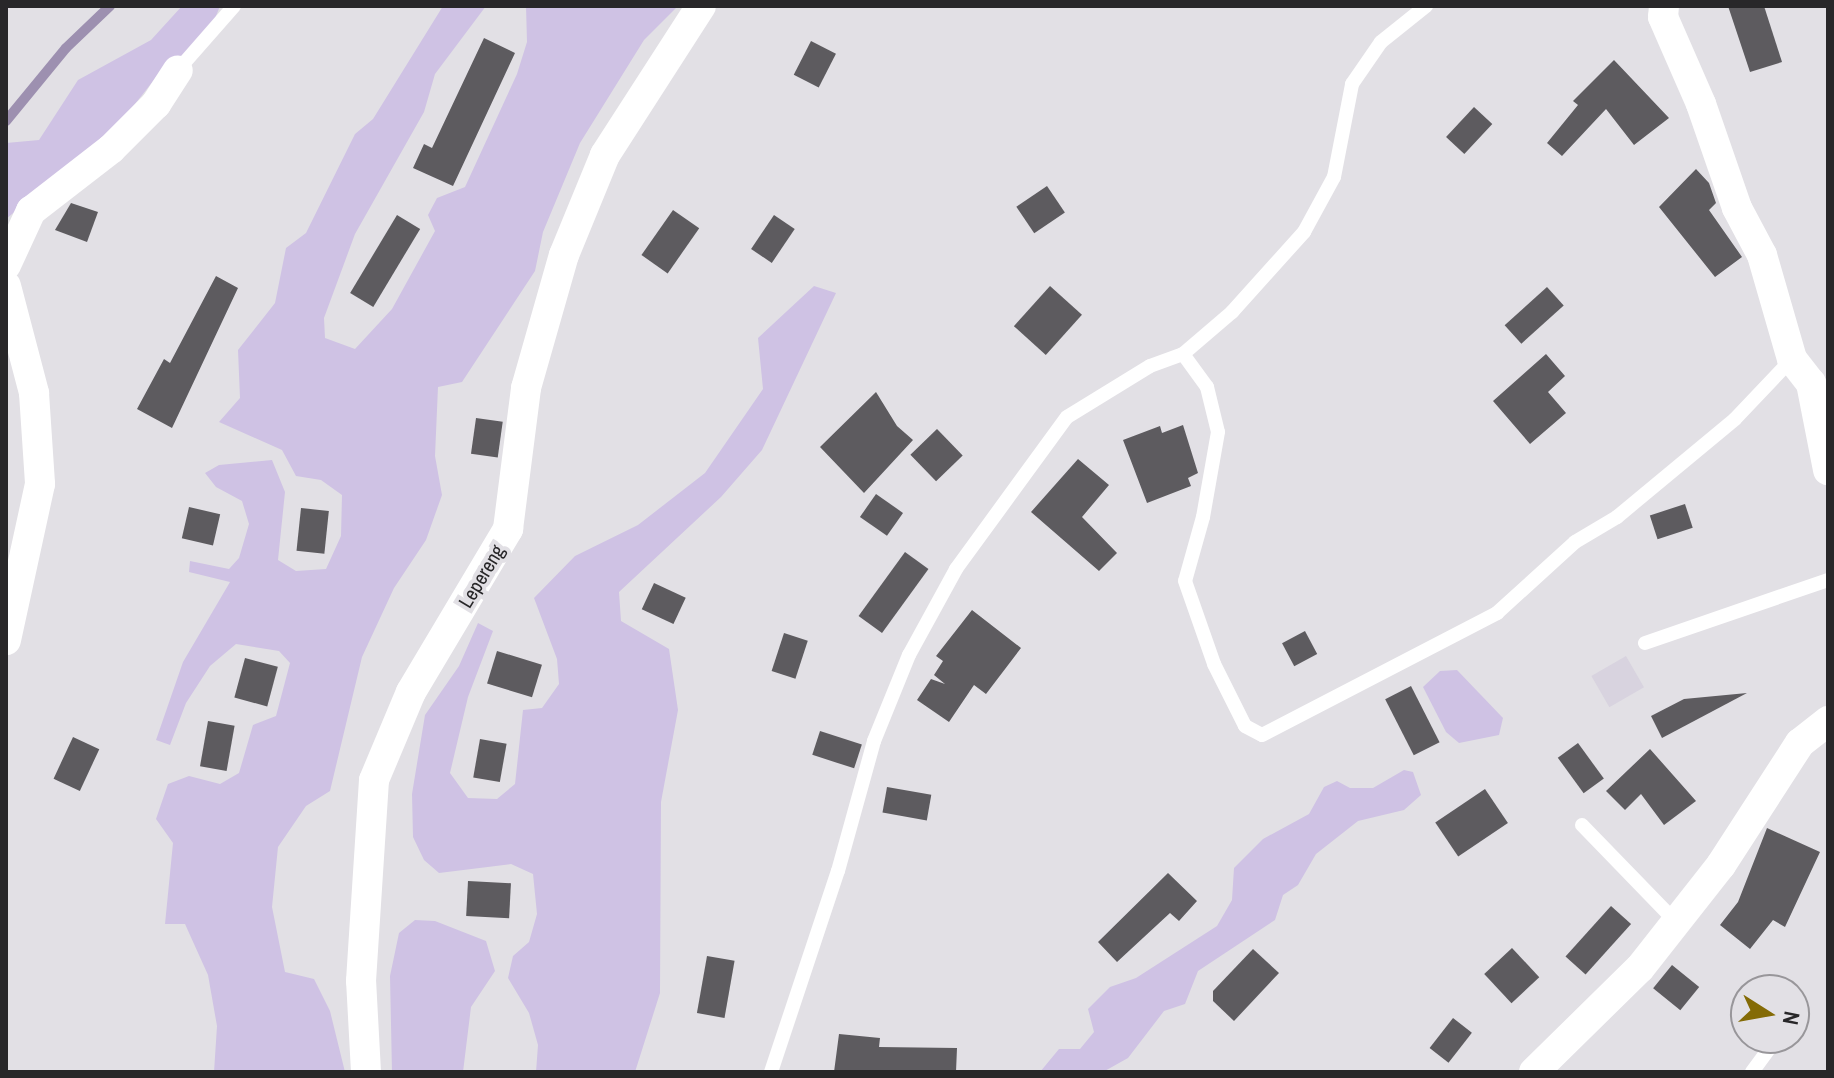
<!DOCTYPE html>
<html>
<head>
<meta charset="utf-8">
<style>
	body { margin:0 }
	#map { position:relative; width:1834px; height:1078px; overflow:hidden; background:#e2e0e5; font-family:"Archivo Narrow",sans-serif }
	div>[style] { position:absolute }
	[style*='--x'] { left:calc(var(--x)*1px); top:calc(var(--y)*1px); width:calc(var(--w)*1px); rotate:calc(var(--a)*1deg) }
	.built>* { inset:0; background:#d8d3df; transform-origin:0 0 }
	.green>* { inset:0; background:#cfc2e4 }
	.stream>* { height:10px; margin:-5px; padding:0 5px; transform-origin:5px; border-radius:5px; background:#9d90b0 }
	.building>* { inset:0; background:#5d5b5f; transform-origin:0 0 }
	.lane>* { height:14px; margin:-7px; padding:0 7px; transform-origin:7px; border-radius:7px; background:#fff }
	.street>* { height:30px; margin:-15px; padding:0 15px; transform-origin:15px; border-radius:15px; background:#fff }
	span { translate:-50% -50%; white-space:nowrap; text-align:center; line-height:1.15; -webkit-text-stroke:8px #e2e0e5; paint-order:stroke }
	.street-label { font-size:20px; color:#282729 }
	.frame { position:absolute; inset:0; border:8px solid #282729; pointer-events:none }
	.north { position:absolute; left:1730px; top:974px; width:80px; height:80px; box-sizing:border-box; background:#e2e0e5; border:2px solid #98969a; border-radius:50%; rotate:101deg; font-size:22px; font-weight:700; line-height:32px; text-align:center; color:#282729 }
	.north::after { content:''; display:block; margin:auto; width:28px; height:36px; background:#846b06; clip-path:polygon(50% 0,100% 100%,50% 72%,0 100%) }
</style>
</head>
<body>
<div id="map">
	<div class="built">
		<div style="left:1626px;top:656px;width:36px;height:40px;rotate:60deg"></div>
	</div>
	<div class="green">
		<div style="clip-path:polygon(182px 6px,220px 6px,208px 36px,157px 76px,117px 127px,6px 219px,6px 143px,39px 140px,78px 80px,151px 40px)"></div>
		<div style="clip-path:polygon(443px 6px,486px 6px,435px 74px,424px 112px,355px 234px,324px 318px,325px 338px,355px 349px,392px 309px,435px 231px,428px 215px,437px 198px,465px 187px,517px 74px,527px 42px,526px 6px,678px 6px,644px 40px,580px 143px,543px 232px,535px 271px,462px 382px,438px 387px,435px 456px,442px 495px,426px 540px,394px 588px,362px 657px,330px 791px,306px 806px,278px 847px,272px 907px,285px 972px,314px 979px,330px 1011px,345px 1072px,214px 1072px,217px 1026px,208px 975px,185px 924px,165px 924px,173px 843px,156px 819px,168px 784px,189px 776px,220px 784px,239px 773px,253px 725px,276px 716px,290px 663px,279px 651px,236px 644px,210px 666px,186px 703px,170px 745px,156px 740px,183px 662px,230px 582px,189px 572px,190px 561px,229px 569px,239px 558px,249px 524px,242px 501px,216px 487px,205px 473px,219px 465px,272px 460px,285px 492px,278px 560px,296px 571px,326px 569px,341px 536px,342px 495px,321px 480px,296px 476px,282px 450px,219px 422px,240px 398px,238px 350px,275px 303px,286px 248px,306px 233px,355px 134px,373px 119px)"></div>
		<div style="clip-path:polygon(814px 286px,836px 293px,762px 450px,721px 497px,619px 592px,621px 621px,669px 649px,678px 710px,661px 802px,660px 993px,635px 1072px,536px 1072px,538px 1045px,529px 1013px,508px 978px,513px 956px,529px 942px,537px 914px,533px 874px,511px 864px,439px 873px,424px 860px,413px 837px,412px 794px,425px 715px,459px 666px,478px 623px,493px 631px,468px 697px,450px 773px,468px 798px,497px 799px,515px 784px,523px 710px,542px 708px,559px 684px,557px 659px,534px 598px,575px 556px,638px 525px,705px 473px,763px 389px,758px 338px)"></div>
		<div style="clip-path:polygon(1457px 670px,1503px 718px,1499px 735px,1459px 743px,1446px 732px,1423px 687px,1440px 671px)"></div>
		<div style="clip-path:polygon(1404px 770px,1413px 772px,1421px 795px,1404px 810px,1358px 821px,1316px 854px,1298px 885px,1283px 895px,1275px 920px,1198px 971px,1185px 1004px,1164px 1011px,1128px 1058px,1103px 1072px,1040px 1072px,1059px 1049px,1080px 1049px,1094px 1032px,1088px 1009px,1110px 987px,1136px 978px,1217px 926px,1232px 900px,1234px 868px,1263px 839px,1309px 814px,1324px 787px,1337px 781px,1350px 788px,1373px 788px)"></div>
		<div style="clip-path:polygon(415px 920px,435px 921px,486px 941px,495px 971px,471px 1007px,463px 1072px,392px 1072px,390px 976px,399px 933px)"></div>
	</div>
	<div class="stream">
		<div style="--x:6;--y:121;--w:94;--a:-50.6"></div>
		<div style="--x:66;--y:48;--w:61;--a:-43.7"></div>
	</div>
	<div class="building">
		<div style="clip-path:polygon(1728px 6px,1764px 6px,1782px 62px,1750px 72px)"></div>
		<div style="clip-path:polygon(484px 38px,515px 53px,453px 186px,413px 168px,424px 144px,432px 148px)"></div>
		<div style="left:811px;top:41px;width:28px;height:38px;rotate:27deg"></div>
		<div style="clip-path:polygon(1614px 60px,1669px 118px,1634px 145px,1606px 109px,1562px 156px,1547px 143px,1578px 105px,1573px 101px)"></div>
		<div style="left:1474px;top:107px;width:25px;height:41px;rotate:43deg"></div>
		<div style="clip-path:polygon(1696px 169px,1709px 183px,1716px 203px,1709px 210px,1742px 257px,1715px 277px,1659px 207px)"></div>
		<div style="left:1047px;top:186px;width:32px;height:37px;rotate:56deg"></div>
		<div style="clip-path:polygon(71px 203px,98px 212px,87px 242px,55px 230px)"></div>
		<div style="left:673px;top:210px;width:32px;height:55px;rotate:35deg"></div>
		<div style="left:397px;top:215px;width:27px;height:91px;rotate:31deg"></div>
		<div style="left:774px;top:215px;width:25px;height:41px;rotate:34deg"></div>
		<div style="clip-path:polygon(216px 276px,238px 288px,172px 428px,137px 409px,164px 359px,170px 363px)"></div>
		<div style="left:1050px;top:286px;width:43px;height:54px;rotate:42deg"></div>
		<div style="left:1547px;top:287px;width:25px;height:57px;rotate:48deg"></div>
		<div style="clip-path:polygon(1546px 354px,1565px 376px,1548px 392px,1566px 413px,1530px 444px,1493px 401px)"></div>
		<div style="clip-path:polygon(876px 392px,897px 426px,913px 440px,864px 493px,820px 447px)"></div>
		<div style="left:476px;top:418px;width:27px;height:36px;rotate:8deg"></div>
		<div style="clip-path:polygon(1183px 425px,1198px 473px,1188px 478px,1191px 486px,1147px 503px,1123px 440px,1160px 426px,1162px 433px)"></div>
		<div style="left:937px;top:429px;width:37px;height:37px;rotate:46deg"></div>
		<div style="clip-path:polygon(1078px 459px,1109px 485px,1082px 517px,1117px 553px,1099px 571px,1031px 512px)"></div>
		<div style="left:876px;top:494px;width:33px;height:28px;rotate:35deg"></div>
		<div style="left:1685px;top:504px;width:25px;height:37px;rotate:72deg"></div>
		<div style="left:189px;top:507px;width:32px;height:32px;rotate:13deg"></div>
		<div style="left:301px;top:508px;width:28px;height:43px;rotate:6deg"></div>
		<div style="left:905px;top:552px;width:29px;height:79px;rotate:36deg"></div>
		<div style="left:654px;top:583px;width:35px;height:29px;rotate:25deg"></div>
		<div style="clip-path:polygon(972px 610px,1021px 648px,986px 694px,974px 685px,949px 722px,917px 700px,931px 679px,945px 684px,934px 675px,943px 661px,936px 656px)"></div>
		<div style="left:1305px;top:631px;width:26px;height:26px;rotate:62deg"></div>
		<div style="left:784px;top:633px;width:25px;height:40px;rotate:18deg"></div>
		<div style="left:497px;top:651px;width:47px;height:34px;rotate:17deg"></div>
		<div style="left:245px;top:658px;width:34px;height:41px;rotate:15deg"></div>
		<div style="left:1411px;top:686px;width:63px;height:29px;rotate:63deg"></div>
		<div style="clip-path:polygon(1747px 693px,1662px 738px,1651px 716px,1684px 699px)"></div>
		<div style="left:208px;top:721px;width:27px;height:46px;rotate:10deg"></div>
		<div style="left:820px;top:731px;width:44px;height:25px;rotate:18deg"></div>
		<div style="left:73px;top:737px;width:29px;height:46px;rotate:25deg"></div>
		<div style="left:480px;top:739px;width:27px;height:39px;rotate:10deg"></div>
		<div style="left:1578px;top:743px;width:44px;height:25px;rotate:54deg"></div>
		<div style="clip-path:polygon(1650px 749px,1696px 801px,1664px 825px,1641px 794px,1625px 810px,1606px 791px)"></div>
		<div style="left:887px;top:787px;width:45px;height:26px;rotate:10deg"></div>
		<div style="left:1485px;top:789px;width:41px;height:60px;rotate:56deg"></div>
		<div style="clip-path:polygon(1767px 828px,1820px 852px,1785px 927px,1773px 920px,1750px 949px,1720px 925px,1738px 902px)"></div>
		<div style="clip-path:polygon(1168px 873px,1197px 901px,1179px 921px,1170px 913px,1117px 962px,1098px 942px)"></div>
		<div style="left:468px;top:881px;width:43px;height:35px;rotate:3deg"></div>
		<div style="left:1611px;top:906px;width:27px;height:68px;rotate:42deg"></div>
		<div style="left:1512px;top:948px;width:40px;height:38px;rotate:47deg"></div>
		<div style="clip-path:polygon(1253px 949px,1279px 973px,1234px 1021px,1213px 1001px,1213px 991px)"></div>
		<div style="left:707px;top:956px;width:28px;height:58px;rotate:10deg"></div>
		<div style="left:1672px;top:965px;width:35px;height:30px;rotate:39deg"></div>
		<div style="left:1453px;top:1018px;width:24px;height:38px;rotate:38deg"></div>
		<div style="clip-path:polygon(839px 1034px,880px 1038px,879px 1047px,957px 1048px,956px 1072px,834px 1072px)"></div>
	</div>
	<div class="lane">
		<div style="--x:178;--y:70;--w:85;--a:-48.8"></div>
		<div style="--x:1183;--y:354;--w:41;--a:54"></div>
		<div style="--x:1207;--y:387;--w:46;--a:76.3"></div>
		<div style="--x:1218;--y:432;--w:86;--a:100"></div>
		<div style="--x:1203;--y:517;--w:66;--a:105.7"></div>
		<div style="--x:1185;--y:581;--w:88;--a:70.7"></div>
		<div style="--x:1214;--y:664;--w:69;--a:63.4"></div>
		<div style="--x:1245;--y:726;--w:19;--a:28"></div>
		<div style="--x:1262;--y:735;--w:265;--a:-27.4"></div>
		<div style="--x:1497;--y:613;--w:105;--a:-42.3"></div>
		<div style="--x:1575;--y:542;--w:49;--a:-30.8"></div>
		<div style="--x:1617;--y:517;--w:153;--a:-39.7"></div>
		<div style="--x:1735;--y:419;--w:83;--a:-46.5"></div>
		<div style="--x:1645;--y:643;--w:194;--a:-19"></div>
		<div style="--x:1582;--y:825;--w:136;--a:45.9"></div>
		<div style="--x:771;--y:1072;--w:212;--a:-71.6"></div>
		<div style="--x:838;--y:871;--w:135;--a:-74.5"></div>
		<div style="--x:874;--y:741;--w:93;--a:-67.9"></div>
		<div style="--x:909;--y:655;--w:98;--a:-61.3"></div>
		<div style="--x:956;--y:569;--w:188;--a:-53.9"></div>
		<div style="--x:1067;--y:417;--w:97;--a:-31.6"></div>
		<div style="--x:1150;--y:366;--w:35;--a:-20"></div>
		<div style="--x:1183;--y:354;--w:65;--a:-40.6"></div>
		<div style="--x:1232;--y:312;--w:108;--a:-48"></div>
		<div style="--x:1304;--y:232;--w:63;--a:-61.4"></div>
		<div style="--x:1334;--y:177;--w:95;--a:-79"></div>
		<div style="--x:1352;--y:84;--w:51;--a:-55.4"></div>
		<div style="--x:1381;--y:42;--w:58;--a:-38.7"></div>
		<div style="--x:1752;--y:1072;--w:42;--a:-53.7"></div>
	</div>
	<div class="street">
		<div style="--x:1664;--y:6;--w:11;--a:95"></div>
		<div style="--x:1663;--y:17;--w:95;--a:66.4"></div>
		<div style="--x:1701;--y:104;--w:110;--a:70.9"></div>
		<div style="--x:1737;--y:208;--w:53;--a:62"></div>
		<div style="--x:1762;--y:255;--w:108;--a:73.9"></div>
		<div style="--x:1792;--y:359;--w:31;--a:52"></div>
		<div style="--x:1811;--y:383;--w:89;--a:78.9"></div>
		<div style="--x:6;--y:265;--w:60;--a:-65.2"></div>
		<div style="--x:31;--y:211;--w:101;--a:-37.8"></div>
		<div style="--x:111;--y:149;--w:64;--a:-45"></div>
		<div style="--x:156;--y:104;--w:40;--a:-57.1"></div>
		<div style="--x:6;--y:286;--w:111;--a:75.3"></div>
		<div style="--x:34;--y:393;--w:91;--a:86.2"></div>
		<div style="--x:40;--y:484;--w:160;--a:102.3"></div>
		<div style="--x:366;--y:1072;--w:91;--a:-93.1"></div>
		<div style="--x:361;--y:981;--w:201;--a:-86.3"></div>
		<div style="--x:374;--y:780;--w:95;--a:-67.2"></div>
		<div style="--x:411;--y:692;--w:190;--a:-59.2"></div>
		<div style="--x:508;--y:529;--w:142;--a:-82.7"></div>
		<div style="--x:526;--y:388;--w:138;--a:-74.1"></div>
		<div style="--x:564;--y:255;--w:108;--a:-67.7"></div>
		<div style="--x:605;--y:155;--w:177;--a:-57.2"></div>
		<div style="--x:1534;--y:1072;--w:148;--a:-44.5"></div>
		<div style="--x:1640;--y:968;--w:131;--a:-51.8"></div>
		<div style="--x:1721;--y:865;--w:145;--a:-57.1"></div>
		<div style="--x:1800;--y:743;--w:36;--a:-38"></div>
	</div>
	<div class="street-label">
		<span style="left:481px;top:576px;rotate:-59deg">Lepereng</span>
	</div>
	<div class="frame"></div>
	<div class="north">N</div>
</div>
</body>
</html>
